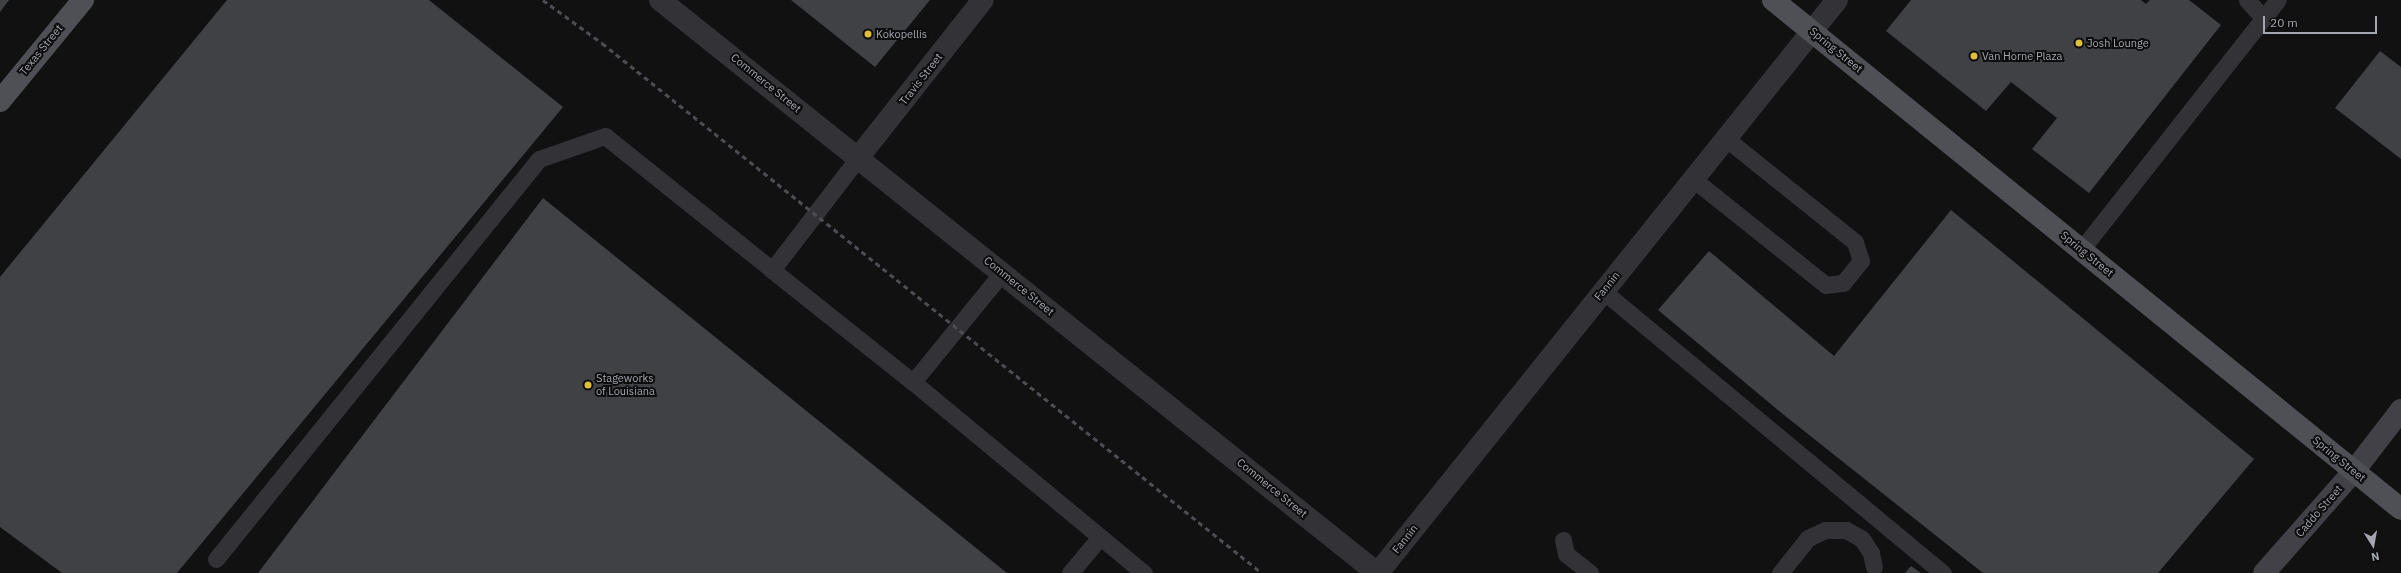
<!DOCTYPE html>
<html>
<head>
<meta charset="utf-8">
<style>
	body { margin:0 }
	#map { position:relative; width:2401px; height:573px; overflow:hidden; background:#111112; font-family:"IBM Plex Sans",sans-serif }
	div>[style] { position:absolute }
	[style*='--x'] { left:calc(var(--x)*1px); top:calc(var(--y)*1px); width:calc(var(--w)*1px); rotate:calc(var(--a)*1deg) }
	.building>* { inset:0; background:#404145 }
	.lane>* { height:17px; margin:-8.5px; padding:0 8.5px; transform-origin:8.5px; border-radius:8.5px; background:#333337 }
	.street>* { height:22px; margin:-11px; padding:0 11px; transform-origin:11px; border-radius:11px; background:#333337 }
	.secondary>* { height:22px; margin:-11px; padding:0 11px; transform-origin:11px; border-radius:11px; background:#414147 }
	.primary>* { height:22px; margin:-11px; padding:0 11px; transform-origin:11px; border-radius:11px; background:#4f4f56 }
	.rail>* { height:3px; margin-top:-1.5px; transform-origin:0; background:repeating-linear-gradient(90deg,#4c4c52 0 5px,transparent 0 9px) }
	.dots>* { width:11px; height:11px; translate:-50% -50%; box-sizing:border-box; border:2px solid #0c0c0d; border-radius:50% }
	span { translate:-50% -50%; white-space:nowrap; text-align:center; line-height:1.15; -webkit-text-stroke:4px #0c0c0d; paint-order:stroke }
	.poi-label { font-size:11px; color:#a4a6b1 }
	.left { translate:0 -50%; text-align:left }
	.street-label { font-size:11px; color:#a4a6b1 }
	.north { position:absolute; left:2353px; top:525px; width:40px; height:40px; -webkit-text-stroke:3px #0c0c0d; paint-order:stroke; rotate:169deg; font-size:11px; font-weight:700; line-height:16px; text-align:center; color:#a4a6b1 }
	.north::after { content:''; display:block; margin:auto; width:14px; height:18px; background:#a4a6b1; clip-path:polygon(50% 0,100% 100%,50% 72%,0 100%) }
	.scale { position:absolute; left:2263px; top:16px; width:114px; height:18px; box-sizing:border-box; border:2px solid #a4a6b1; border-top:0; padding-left:5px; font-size:12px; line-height:14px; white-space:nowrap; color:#a4a6b1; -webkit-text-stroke:3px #0c0c0d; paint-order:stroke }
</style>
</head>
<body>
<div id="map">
	<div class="building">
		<div style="clip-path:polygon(0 0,9px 0,0 12px)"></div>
		<div style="clip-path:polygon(227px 0,429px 0,563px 107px,177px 573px,62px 573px,0 527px,0 277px)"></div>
		<div style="clip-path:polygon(791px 0,930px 0,875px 67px)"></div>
		<div style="clip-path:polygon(1911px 0,2141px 0,2146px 4px,2150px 0,2189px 0,2221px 25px,2089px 193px,2032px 149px,2057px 118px,2011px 82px,1986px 111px,1886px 31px)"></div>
		<div style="clip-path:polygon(2380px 51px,2401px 67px,2401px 159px,2335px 108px)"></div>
		<div style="clip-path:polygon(543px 198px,1007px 573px,258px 573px)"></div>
		<div style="clip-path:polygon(1951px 210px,2254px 459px,2158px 573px,1983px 573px,1784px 415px,1658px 310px,1709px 251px,1834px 356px)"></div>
		<div style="clip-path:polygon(1911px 566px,1921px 573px,1905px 573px)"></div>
	</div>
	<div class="lane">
		<div style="--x:2247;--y:0;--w:25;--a:48"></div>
		<div style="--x:858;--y:158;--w:141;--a:127.5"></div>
		<div style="--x:772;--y:270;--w:180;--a:38.5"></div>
		<div style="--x:913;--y:382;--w:300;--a:39.6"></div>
		<div style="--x:1693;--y:179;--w:170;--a:38.6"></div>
		<div style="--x:1826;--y:285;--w:17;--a:-7"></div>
		<div style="--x:1843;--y:283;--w:28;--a:-51"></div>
		<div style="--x:1861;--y:261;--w:20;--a:-108"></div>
		<div style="--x:1855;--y:242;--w:166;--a:-141.3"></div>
		<div style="--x:2081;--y:250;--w:318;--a:-51.8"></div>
		<div style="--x:1603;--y:291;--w:442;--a:39.7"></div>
		<div style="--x:913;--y:382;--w:141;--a:-50.8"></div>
		<div style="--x:1563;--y:540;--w:14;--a:78"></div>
		<div style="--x:1566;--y:554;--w:31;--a:38"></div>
		<div style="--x:216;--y:559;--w:514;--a:-51.08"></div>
		<div style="--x:539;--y:159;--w:70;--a:-19.2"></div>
		<div style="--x:605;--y:136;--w:214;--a:38.7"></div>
		<div style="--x:1070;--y:573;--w:47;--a:-50.2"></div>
		<div style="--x:1780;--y:573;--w:45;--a:-51.3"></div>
		<div style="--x:1808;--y:538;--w:19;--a:-25"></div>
		<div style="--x:1825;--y:530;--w:21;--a:0"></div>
		<div style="--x:1846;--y:530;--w:18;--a:29"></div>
		<div style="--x:1862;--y:539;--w:17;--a:57"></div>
		<div style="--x:1871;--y:553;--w:14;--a:78"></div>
	</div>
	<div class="street">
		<div style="--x:660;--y:0;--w:918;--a:38.63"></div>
		<div style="--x:858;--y:158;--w:201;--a:-51.7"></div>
		<div style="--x:1378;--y:573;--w:734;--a:-51.3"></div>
	</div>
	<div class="secondary">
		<div style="--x:2264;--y:573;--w:136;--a:-48.6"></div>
		<div style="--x:2354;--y:471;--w:77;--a:-52.4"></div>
	</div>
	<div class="primary">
		<div style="--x:1773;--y:0;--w:808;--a:39.03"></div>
		<div style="--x:0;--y:101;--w:131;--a:-50.6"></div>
	</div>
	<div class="rail">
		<div style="--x:543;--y:0;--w:73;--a:36.1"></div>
		<div style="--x:602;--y:43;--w:846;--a:38.77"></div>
	</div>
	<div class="dots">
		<div style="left:868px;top:34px;background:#ddbe3e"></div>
		<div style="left:2079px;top:43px;background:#ddbe3e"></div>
		<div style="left:1974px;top:56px;background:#ddbe3e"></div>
		<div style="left:588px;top:385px;background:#ddbe3e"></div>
	</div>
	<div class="poi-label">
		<span class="left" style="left:876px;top:34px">Kokopellis</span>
		<span class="left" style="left:2087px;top:43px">Josh Lounge</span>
		<span class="left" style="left:1982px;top:56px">Van Horne Plaza</span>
		<span class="left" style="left:596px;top:385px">Stageworks<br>of Louisiana</span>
	</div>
	<div class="street-label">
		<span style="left:41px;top:50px;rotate:-51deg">Texas Street</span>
		<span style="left:1836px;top:50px;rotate:39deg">Spring Street</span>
		<span style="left:921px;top:79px;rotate:-52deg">Travis Street</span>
		<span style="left:766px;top:83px;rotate:39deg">Commerce Street</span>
		<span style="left:2087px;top:254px;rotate:39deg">Spring Street</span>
		<span style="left:1019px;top:286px;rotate:39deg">Commerce Street</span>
		<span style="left:1607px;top:286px;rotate:-51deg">Fannin</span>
		<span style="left:2339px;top:459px;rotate:39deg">Spring Street</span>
		<span style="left:1272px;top:488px;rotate:39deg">Commerce Street</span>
		<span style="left:2319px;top:511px;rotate:-49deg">Caddo Street</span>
		<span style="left:1405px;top:539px;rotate:-51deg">Fannin</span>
	</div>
	<div class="north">N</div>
	<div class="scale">20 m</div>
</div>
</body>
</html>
